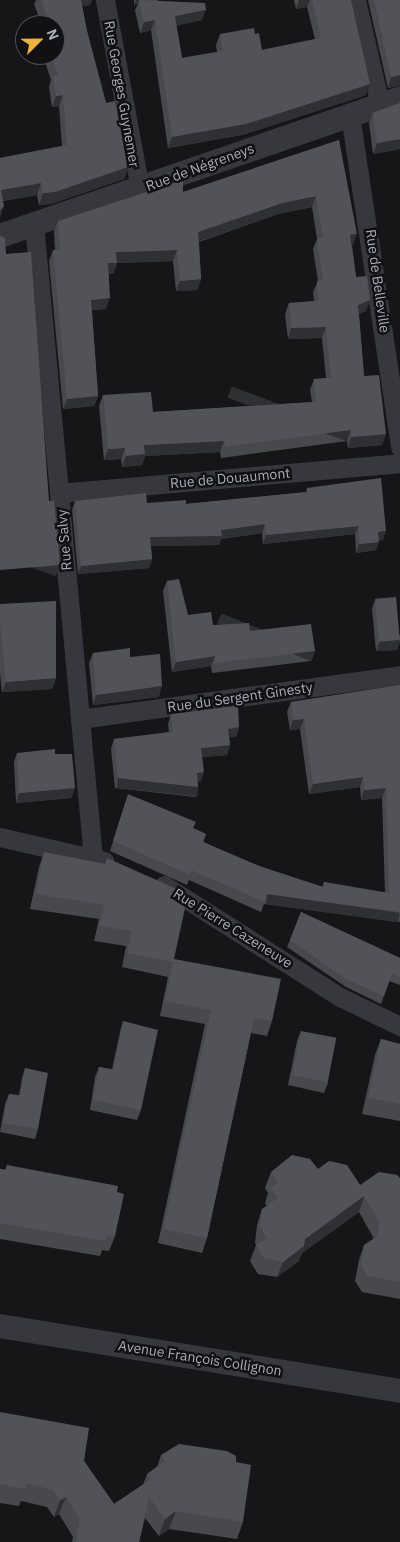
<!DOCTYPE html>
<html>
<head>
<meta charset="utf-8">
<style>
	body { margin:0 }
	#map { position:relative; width:400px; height:1542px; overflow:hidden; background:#161618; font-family:"IBM Plex Sans",sans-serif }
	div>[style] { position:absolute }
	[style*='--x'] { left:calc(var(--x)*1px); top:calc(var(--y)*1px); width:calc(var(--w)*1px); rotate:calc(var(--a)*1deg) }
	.minor>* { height:19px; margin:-9.5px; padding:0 9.5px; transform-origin:9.5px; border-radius:9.5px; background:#37383d }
	.tertiary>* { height:24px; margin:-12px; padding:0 12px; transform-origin:12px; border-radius:12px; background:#37383d }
	.wall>* { inset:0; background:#47494d }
	.shaded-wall>* { inset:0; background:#2f3033; transform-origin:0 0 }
	.building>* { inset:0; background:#525359; transform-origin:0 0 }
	span { translate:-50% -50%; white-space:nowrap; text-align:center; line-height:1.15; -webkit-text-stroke:5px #111113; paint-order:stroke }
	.street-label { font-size:14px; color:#a8adb8 }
	.north { position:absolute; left:15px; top:15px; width:50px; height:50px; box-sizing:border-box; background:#111113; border:1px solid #4d4f55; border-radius:50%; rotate:67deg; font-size:14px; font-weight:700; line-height:20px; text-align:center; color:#a8adb8 }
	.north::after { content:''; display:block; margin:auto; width:18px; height:22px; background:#f2b134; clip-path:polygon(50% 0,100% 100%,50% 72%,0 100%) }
</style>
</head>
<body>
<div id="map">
	<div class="minor">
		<div style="--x:105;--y:0;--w:191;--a:79.5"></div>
		<div style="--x:356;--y:0;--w:108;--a:77.1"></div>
		<div style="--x:350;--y:115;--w:336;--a:81.4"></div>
		<div style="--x:34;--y:224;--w:636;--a:84.68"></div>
		<div style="--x:59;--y:493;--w:342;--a:-5"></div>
		<div style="--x:80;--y:719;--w:323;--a:-7.8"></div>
		<div style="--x:0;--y:837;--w:107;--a:13"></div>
		<div style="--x:164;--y:885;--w:209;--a:32.5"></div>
		<div style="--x:340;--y:997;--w:67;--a:25.8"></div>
	</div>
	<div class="tertiary">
		<div style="--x:0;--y:236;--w:423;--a:-19"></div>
		<div style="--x:0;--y:1326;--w:405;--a:9.2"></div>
	</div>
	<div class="wall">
		<div style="clip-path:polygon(36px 0,92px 0,90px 5px,82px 6px,87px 31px,106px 103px,128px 167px,124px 179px,51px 204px,39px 205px,37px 195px,3px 201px,0 158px,62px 146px,59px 106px,52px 107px,49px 87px,51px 80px,44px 59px,46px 55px,55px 55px,55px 25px,42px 25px,34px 4px)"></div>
		<div style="clip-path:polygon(134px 0,157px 0,202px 20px,176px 25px,182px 58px,217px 52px,216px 45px,220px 34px,255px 34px,262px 50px,315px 39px,307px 7px,296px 9px,294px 0,351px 0,366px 95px,242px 135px,168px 148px,151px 30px,140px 33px,135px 10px,138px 4px,134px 5px)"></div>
		<div style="clip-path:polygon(368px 0,400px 0,400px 85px,388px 88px)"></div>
		<div style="clip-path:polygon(400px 103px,400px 149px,373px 154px,369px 123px,373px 113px)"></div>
		<div style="clip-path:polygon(339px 140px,353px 245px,352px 245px,356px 277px,370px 300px,366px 311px,359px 314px,364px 376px,386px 434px,382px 445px,348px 448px,347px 441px,221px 458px,220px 452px,145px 456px,142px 465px,122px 467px,121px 459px,104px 460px,99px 406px,103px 395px,153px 412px,312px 402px,310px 390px,314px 379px,326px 378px,322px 338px,288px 339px,285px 314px,289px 303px,314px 301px,313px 292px,318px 281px,313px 249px,317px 239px,312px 207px,278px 214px,199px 242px,201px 279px,197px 290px,176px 291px,173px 261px,117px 263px,113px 274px,109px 274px,106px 309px,92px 310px,98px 396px,94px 406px,63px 409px,49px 261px,53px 250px,55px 250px,54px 232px,58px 221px,183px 192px)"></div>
		<div style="clip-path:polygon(307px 488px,383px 540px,379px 540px,376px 550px,356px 553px,355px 534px,263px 544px,262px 533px,221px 539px,219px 545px,151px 546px,152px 559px,149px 568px,78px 574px,72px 510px,75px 501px,186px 504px,306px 492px)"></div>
		<div style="clip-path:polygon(167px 581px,188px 615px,213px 625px,250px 631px,315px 651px,311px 661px,212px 673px,211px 666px,172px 672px,163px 591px)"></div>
		<div style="clip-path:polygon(375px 600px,400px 636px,400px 641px,397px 650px,376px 651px,372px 609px)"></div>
		<div style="clip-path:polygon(0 604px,56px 678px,52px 689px,2px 692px,0 673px)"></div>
		<div style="clip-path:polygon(93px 653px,130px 657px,159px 697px,93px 705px,89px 663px)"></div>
		<div style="clip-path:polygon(400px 685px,400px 922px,264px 904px,261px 912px,189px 880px,187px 885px,110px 851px,125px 804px,193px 828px,206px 834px,203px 842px,259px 866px,322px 887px,324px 882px,385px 893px,382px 798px,361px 800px,360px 787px,309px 794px,300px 729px,290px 730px,287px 712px,291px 702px)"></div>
		<div style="clip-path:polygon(171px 714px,239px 727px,236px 737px,229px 737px,230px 745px,227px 755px,202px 757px,201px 781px,197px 782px,198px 787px,195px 797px,115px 788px,111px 749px,114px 739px,169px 732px,168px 724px)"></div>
		<div style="clip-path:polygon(17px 753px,55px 754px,75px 788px,71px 798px,16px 803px,14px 762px)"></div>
		<div style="clip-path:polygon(44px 852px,174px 959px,272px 1021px,267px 1036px,251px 1033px,207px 1238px,202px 1253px,158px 1243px,205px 1024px,160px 1016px,168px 977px,122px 967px,126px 946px,94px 941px,99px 919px,30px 909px,39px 867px)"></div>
		<div style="clip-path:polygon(301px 912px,400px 958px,400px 985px,389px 981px,381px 1004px,346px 987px,287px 947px)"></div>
		<div style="clip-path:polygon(123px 1021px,141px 1110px,137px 1120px,90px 1110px,95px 1077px,99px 1067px,112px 1069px,120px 1032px)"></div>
		<div style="clip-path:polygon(301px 1031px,328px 1083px,324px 1093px,288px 1085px,297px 1041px)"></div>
		<div style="clip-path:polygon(381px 1039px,400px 1044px,400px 1121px,362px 1114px,375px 1055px)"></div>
		<div style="clip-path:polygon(25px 1068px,38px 1129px,35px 1139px,0 1132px,5px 1104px,9px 1094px,19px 1095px,22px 1078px)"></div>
		<div style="clip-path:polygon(7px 1165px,117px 1192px,115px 1236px,109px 1251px,102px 1250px,100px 1256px,0 1239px,0 1169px,5px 1170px)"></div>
		<div style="clip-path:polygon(318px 1169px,360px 1185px,400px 1178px,400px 1299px,362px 1292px,355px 1281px,359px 1260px,364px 1245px,373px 1239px,373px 1237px,359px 1212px,302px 1253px,299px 1261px,277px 1277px,258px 1274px,250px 1261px,256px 1245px,255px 1243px,257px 1225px,262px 1209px,267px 1206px,265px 1203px,268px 1193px,265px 1188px,271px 1172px)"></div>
		<div style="clip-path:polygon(0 1412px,84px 1461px,114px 1504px,143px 1485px,147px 1474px,157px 1467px,161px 1455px,236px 1462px,243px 1522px,237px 1539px,169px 1529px,159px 1536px,145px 1518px,139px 1542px,72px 1542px,73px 1537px,59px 1514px,54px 1517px,47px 1507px,21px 1501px,19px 1506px,0 1503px)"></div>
	</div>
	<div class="shaded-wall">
		<div style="clip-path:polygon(79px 0,92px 0,90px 5px,76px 7px)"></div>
		<div style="clip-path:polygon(136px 0,139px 0,138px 4px,134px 5px)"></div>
		<div style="clip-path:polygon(299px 0,310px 0,307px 7px,296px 9px)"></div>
		<div style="clip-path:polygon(206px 10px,202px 20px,171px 27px,175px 16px)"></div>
		<div style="clip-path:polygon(155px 20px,151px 30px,140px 33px,144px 22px)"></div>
		<div style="clip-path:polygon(400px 75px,400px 85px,388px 88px,391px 77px)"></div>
		<div style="clip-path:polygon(370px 84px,366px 95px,242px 135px,168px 148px,172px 137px)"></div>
		<div style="clip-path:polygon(63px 95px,59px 106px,52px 107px,56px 96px)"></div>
		<div style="clip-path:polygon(400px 139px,400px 149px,373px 154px,377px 143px)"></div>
		<div style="clip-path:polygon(128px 167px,124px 179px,51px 204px,39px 205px,43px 193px)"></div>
		<div style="clip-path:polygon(41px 183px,37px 195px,0 201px,1px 190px)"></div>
		<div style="clip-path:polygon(316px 196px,312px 207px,278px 214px,194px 243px,198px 232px,282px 203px)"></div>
		<div style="clip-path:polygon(4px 206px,0 218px,0 211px)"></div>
		<div style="clip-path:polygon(357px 234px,353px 245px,346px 246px,350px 235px)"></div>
		<div style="clip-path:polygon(177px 250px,173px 261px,117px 263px,113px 274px,104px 274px,108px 263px,116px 252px)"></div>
		<div style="clip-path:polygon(201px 279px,197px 290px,176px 291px,180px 281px)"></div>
		<div style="clip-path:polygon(110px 298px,106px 309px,88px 310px,91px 300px)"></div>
		<div style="clip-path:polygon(370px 300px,366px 311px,354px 316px,358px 305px)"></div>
		<div style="clip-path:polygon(326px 327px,322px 338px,288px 339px,291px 328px)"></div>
		<div style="clip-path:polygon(98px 396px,94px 406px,63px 409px,67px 399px)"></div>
		<div style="left:351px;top:430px;width:12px;height:127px;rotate:110deg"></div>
		<div style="clip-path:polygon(386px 434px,382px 445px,348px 448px,351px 437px)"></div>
		<div style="clip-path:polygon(224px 441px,220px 452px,145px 456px,142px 465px,122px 467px,126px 456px,144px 445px)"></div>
		<div style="clip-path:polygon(125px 448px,121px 459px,104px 460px,108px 449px)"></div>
		<div style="clip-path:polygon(265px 524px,262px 533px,221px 539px,219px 545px,147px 546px,150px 537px,221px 530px)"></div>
		<div style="clip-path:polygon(359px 526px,355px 534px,263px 544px,266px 535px)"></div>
		<div style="clip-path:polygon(386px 531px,383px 540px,375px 541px,378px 532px)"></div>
		<div style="clip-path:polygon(379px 542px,376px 550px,356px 553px,359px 544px)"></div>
		<div style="clip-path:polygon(152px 559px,149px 568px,78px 574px,81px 566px)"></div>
		<div style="left:60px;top:565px;width:12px;height:60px;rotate:110deg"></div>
		<div style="clip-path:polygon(400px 640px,397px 650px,376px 651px,380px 641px)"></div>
		<div style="left:315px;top:651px;width:11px;height:101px;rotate:112deg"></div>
		<div style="clip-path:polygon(215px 656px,211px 666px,172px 672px,176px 662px)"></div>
		<div style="clip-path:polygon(56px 678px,52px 689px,2px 692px,6px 682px)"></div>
		<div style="clip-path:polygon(162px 686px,159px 697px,93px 705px,96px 695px)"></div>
		<div style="clip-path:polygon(304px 719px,300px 729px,290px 730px,293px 720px)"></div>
		<div style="clip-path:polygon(239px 727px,236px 737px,225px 738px,228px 729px)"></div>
		<div style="clip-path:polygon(230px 745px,227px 755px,197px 758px,201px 748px)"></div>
		<div style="clip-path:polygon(204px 772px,201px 781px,193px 783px,197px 773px)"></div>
		<div style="clip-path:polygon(363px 777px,360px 787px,309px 794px,313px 784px)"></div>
		<div style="left:118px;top:778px;width:81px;height:10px;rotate:6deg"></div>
		<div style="clip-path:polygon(75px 788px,71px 798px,16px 803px,19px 793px)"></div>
		<div style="clip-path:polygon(386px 788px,382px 798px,361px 800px,364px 790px)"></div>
		<div style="left:267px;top:894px;width:134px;height:10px;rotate:8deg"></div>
		<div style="clip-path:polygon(364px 1196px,359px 1212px,302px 1253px,299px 1261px,277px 1277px,283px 1262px,305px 1239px)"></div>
		<div style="clip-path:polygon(66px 1497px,59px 1514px,54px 1517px,60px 1500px)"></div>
		<div style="clip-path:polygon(176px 1511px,169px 1529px,159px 1536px,165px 1519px)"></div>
	</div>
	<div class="building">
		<div style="clip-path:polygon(41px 0,81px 0,87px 31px,106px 103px,115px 101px,128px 167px,55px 192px,43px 193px,41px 183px,1px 190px,4px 206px,0 211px,0 158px,67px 145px,63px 95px,56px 96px,53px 76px,58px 75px,51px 55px,55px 55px,55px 25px,50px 25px)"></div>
		<div style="clip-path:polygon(139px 0,205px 3px,206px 10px,175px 16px,182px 58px,223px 51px,220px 34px,254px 28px,255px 34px,259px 33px,262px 50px,321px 38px,312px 0,351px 0,370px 84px,246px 124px,172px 137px,155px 20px,144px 22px)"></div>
		<div style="clip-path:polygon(374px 0,400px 0,400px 75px,391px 77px)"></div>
		<div style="clip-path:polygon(400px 103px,400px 139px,377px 143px,373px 113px)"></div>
		<div style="clip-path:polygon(339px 140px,357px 234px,350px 235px,356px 277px,367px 276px,370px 300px,358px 305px,364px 376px,379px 375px,386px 434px,351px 437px,351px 430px,225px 447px,224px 441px,144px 445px,145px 454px,126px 456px,125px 448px,108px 449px,103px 395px,151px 392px,153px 412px,316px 402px,314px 379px,331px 378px,326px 327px,291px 328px,289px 303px,319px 301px,317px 281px,323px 280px,317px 238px,323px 238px,316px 196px,282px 203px,198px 232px,201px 279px,180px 281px,177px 250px,116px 252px,117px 263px,108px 263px,110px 298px,91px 300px,98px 396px,67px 399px,53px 250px,60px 250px,58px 221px,183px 180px,183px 192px)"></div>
		<div style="clip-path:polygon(0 236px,5px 238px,6px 254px,31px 252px,49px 501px,54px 501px,60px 565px,0 570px)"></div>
		<div style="clip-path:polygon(381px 478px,386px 531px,378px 532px,379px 542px,359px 544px,359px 526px,266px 535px,265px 524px,221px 530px,222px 536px,150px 537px,152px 559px,81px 566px,75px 501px,146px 493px,147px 503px,186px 500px,186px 504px,308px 492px,307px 488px)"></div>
		<div style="clip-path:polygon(179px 579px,188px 615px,211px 612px,213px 625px,249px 623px,250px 631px,311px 624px,315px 651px,215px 663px,215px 656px,176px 662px,167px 581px)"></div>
		<div style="left:396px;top:597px;width:43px;height:21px;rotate:85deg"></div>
		<div style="clip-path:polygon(56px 601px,56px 678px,6px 682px,0 624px,0 604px)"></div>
		<div style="clip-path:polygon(130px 648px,130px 657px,160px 654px,162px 686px,96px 695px,93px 653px)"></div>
		<div style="clip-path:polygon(400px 685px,400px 912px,267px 894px,265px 902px,191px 870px,190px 875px,113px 841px,128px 794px,196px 822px,193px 828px,206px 834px,203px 842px,259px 866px,323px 887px,324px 882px,389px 893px,386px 788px,364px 790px,363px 777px,313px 784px,304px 719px,293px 720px,291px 702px)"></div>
		<div style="clip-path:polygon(238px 706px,239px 727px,228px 729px,230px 745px,201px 748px,204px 772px,197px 773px,198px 787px,118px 778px,114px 739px,173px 732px,171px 714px)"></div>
		<div style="clip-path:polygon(55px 749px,55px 754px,72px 754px,75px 788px,19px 793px,17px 753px)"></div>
		<div style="clip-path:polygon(44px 852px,105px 864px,107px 858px,188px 894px,174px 959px,281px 979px,272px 1021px,254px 1018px,207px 1238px,163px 1229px,211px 1010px,165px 1001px,173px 962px,127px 953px,132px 931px,99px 926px,104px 905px,36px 894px)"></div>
		<div style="clip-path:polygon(301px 912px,400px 958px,400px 977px,392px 974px,384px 996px,348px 980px,290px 940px)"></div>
		<div style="clip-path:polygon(123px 1021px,158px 1030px,141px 1110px,93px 1100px,99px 1067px,113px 1070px)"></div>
		<div style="left:301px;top:1031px;width:36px;height:45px;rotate:11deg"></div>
		<div style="clip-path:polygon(381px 1039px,400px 1044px,400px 1104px,368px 1098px)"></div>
		<div style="clip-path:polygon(25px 1068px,48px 1073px,38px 1129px,3px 1123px,9px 1094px,20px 1096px)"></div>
		<div style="clip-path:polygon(292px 1155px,310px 1159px,318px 1169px,329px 1161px,347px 1165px,360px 1185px,379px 1172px,397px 1175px,400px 1178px,400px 1282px,368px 1276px,361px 1265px,364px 1245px,377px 1237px,379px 1221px,364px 1196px,305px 1239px,304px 1246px,283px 1262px,264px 1258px,256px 1245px,267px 1238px,260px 1227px,262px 1209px,278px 1198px,270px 1188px,278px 1182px,271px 1172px)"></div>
		<div style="clip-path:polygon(7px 1165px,118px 1186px,117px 1192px,124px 1194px,115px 1236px,107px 1235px,105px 1241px,0 1223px,0 1169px,6px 1170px)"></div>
		<div style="clip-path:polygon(0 1412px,89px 1428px,84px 1461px,114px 1504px,151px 1479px,147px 1474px,165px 1461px,161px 1455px,179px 1444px,227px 1451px,236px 1456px,236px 1462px,251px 1465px,243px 1522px,176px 1511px,165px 1519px,149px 1497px,139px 1542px,76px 1542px,80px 1519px,66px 1497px,60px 1500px,53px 1490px,26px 1483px,25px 1489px,0 1484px)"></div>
	</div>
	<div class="street-label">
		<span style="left:122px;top:94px;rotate:80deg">Rue Georges Guynemer</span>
		<span style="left:200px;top:167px;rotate:-20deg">Rue de Négreneys</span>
		<span style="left:378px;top:281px;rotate:82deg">Rue de Belleville</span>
		<span style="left:230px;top:478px;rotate:-5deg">Rue de Douaumont</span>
		<span style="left:64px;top:540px;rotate:-95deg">Rue Salvy</span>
		<span style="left:240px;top:697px;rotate:-8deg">Rue du Sergent Ginesty</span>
		<span style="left:233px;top:928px;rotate:32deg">Rue Pierre Cazeneuve</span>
		<span style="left:200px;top:1358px;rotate:9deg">Avenue François Collignon</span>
	</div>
	<div class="north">N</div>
</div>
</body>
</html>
